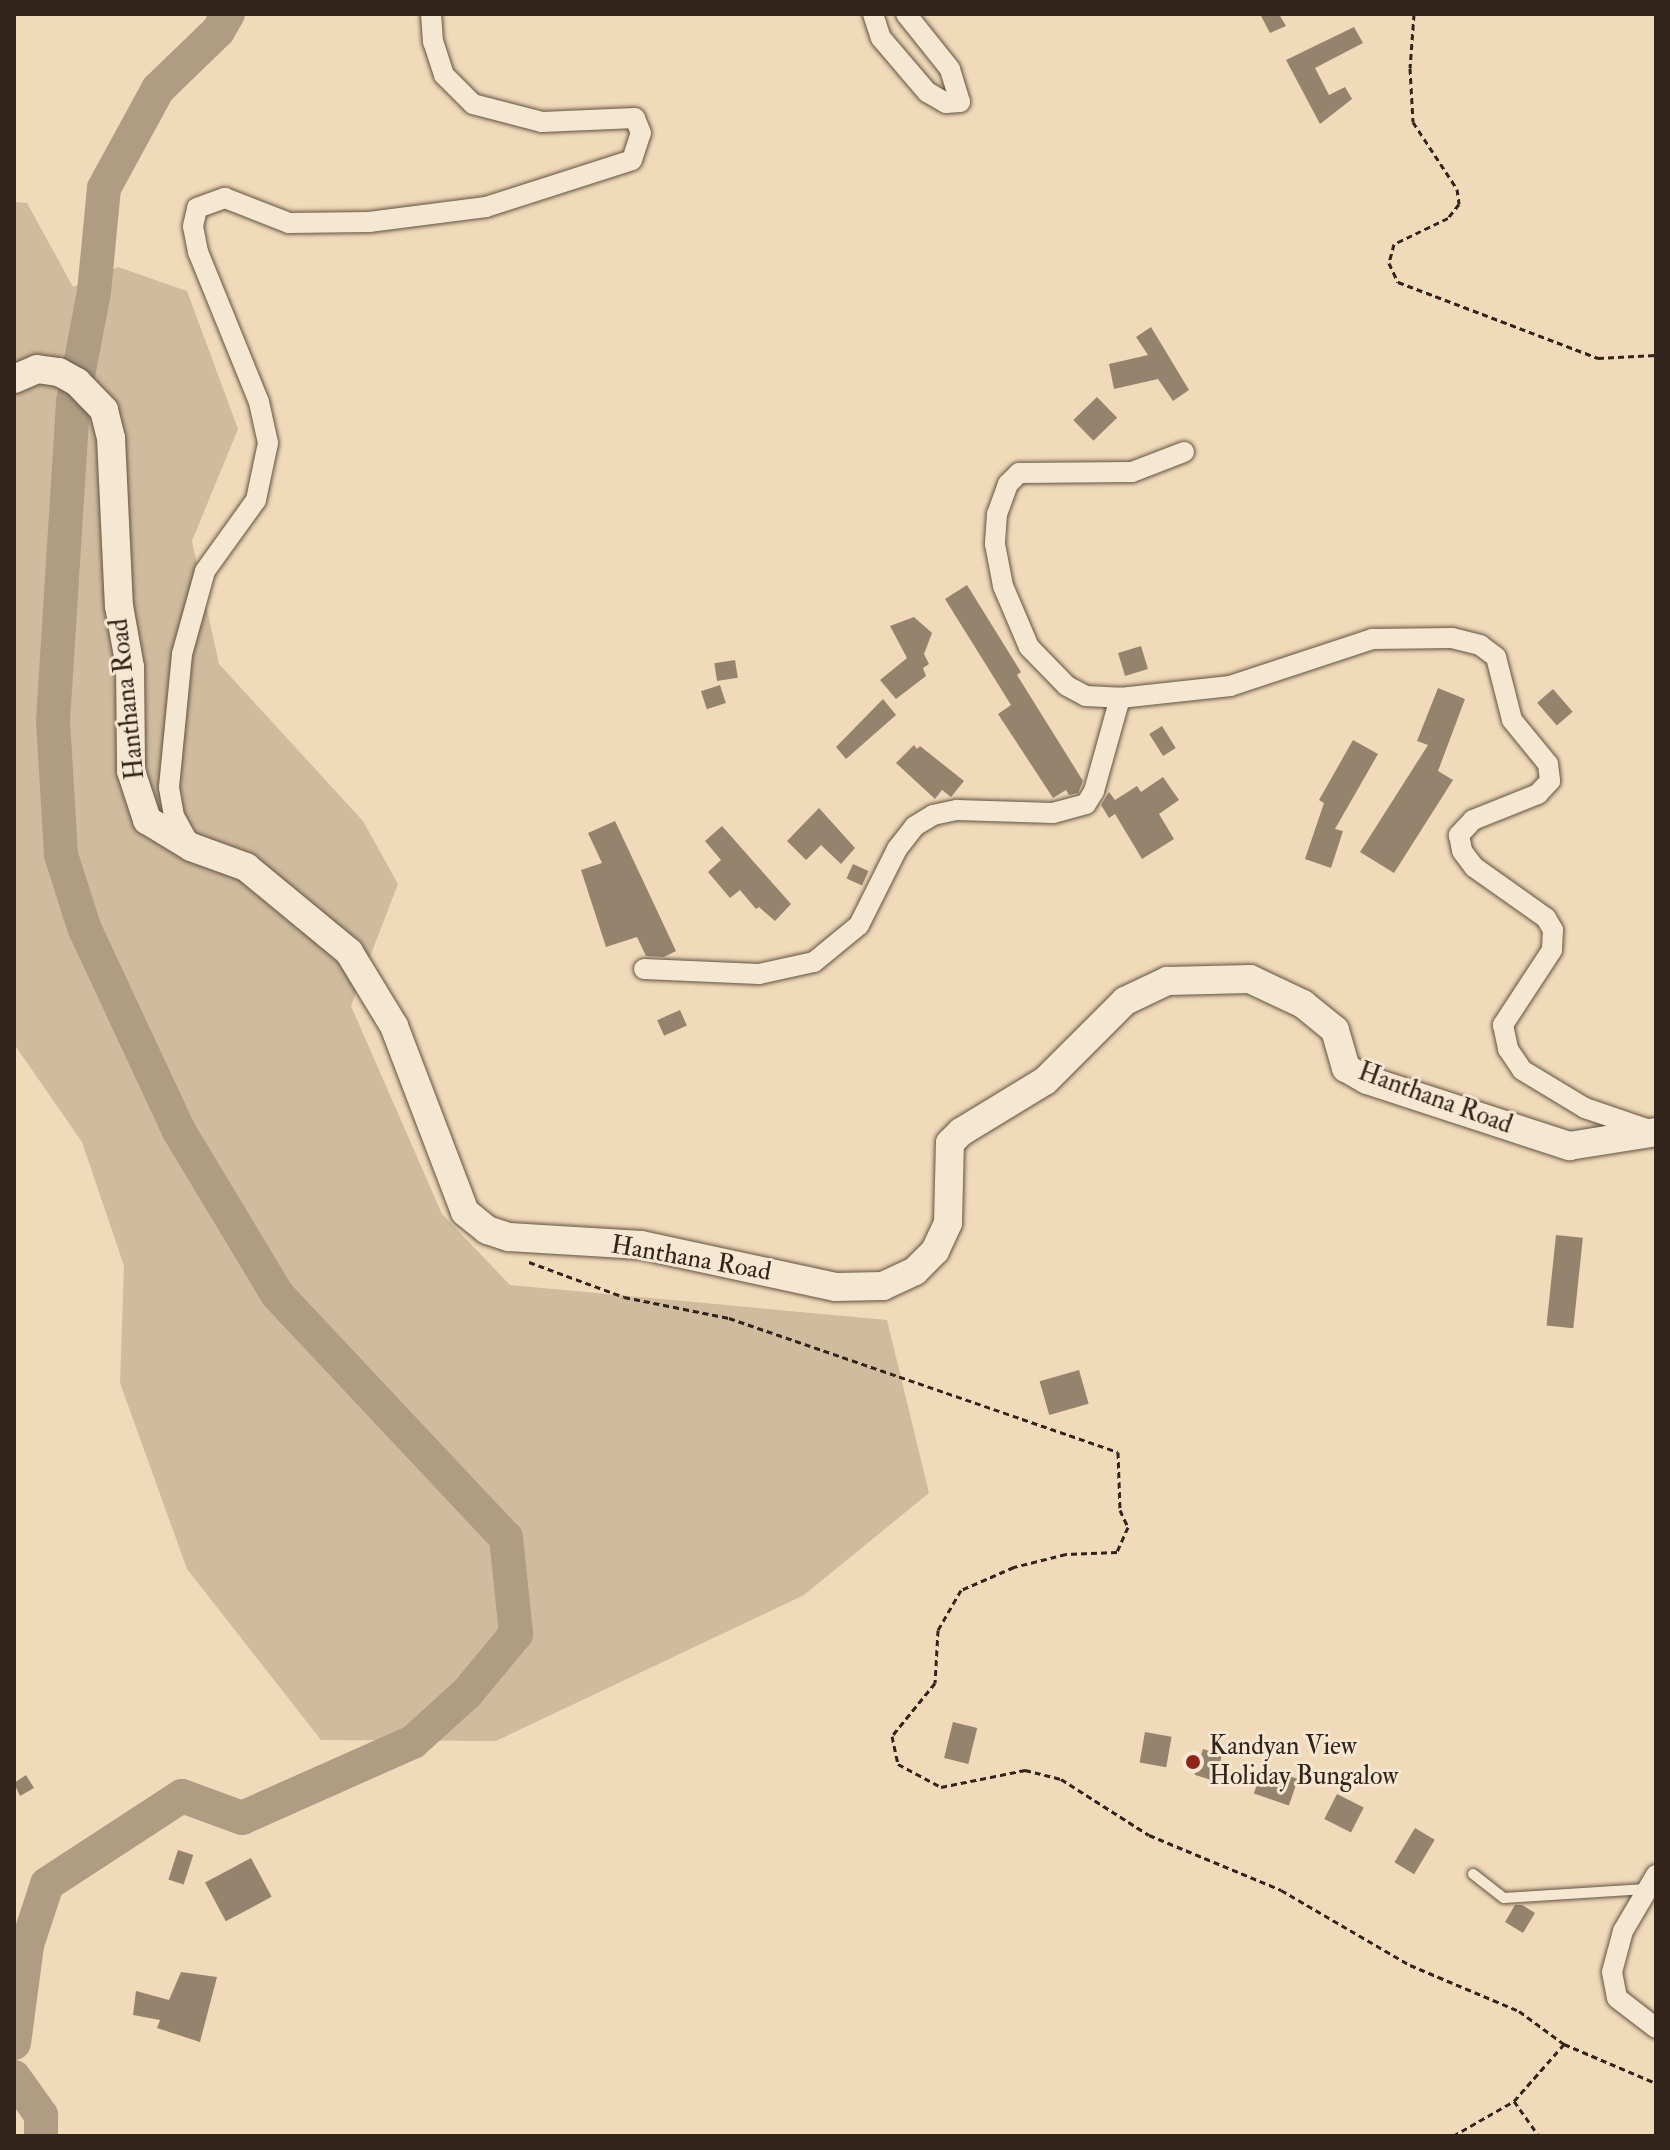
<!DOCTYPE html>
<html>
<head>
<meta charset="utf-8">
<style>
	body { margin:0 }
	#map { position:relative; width:1670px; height:2150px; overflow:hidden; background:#f0dab9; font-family:"IM FELL Double Pica",serif }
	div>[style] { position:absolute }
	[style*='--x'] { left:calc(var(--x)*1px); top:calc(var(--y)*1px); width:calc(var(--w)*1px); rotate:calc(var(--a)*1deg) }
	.green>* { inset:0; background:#d0bb9e }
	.river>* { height:34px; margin:-17px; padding:0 17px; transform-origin:17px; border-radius:17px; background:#af9c83 }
	.building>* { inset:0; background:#95836d; transform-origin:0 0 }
	.path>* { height:3px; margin-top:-1.5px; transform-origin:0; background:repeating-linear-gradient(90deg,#32241a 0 6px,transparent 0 10px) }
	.roads { filter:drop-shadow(0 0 2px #625242) drop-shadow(0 0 2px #625242) }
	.lane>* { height:10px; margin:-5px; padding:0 5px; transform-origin:5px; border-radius:5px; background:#f5e7d2 }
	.street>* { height:20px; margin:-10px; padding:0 10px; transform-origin:10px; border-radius:10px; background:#f5e7d2 }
	.secondary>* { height:28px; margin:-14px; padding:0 14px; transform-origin:14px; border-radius:14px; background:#f5e7d2 }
	.dots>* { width:22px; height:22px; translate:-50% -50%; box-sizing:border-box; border:4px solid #f5e7d2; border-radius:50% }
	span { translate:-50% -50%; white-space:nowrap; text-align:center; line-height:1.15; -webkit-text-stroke:6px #f5e7d2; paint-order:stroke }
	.street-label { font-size:26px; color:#32241a }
	.poi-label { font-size:26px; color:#32241a }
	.left { translate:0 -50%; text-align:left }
	.frame { position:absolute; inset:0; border:16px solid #32241a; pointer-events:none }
</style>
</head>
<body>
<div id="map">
	<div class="green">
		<div style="clip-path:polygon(14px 202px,27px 203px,73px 287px,118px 267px,187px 291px,238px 429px,192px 541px,219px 664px,363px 821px,398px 884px,351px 1006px,442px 1214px,510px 1285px,887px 1320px,929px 1493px,804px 1595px,496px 1741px,321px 1740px,187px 1569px,120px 1383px,124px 1266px,82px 1142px,14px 1044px)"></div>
	</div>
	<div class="river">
		<div style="--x:14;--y:2043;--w:99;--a:-82.4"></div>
		<div style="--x:27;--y:1945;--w:64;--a:-71.8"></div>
		<div style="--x:47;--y:1884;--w:161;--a:-33.1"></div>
		<div style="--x:182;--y:1796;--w:64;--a:20.1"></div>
		<div style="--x:242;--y:1818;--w:187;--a:-24"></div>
		<div style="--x:413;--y:1742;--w:73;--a:-42.2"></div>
		<div style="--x:467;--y:1693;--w:77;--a:-50.3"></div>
		<div style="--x:516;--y:1634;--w:97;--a:-95.9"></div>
		<div style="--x:506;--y:1538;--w:335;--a:-133.2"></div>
		<div style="--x:277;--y:1294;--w:190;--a:-121"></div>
		<div style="--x:179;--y:1131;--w:225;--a:-115"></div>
		<div style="--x:84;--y:927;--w:76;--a:-107.7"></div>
		<div style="--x:61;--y:855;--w:134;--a:-93.4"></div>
		<div style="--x:53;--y:721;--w:320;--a:-86.4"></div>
		<div style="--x:73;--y:402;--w:112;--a:-79.2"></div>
		<div style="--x:94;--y:292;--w:104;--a:-84.5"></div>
		<div style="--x:104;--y:188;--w:113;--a:-61.4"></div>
		<div style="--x:158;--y:89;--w:83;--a:-44"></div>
		<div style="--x:218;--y:31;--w:20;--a:-60"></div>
		<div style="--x:14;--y:2077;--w:47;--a:54.6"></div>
		<div style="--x:41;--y:2115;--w:21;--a:90"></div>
	</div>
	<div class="building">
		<div style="clip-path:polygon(1260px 14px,1279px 14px,1286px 26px,1270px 33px)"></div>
		<div style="clip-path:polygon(1354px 27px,1363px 43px,1315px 68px,1329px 95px,1345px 87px,1352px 99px,1320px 124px,1286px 60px)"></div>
		<div style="clip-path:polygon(1151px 327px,1189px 390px,1173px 401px,1158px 379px,1114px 389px,1109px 364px,1148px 355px,1136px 337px)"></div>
		<div style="left:1097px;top:397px;width:29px;height:33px;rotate:46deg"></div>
		<div style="clip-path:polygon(967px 585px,1021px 672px,1017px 675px,1083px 781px,1078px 793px,1069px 795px,1066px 790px,1053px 798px,998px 714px,1011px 705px,945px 599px)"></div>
		<div style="clip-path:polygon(914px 617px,932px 633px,924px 654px,929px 664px,923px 668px,926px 676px,896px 699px,880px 680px,907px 658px,890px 626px)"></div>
		<div style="left:1141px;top:646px;width:24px;height:24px;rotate:73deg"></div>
		<div style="left:735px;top:660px;width:18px;height:21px;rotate:81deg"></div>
		<div style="left:720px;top:685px;width:19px;height:20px;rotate:72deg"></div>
		<div style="clip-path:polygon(1438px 688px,1465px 699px,1438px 771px,1453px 780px,1394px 873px,1360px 852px,1428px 745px,1417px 741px)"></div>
		<div style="left:1553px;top:689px;width:30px;height:21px;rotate:49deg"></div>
		<div style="clip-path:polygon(883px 699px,896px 715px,846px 759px,836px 747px)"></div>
		<div style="left:1162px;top:726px;width:26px;height:15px;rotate:58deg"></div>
		<div style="clip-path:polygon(1353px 740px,1378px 754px,1335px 829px,1343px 831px,1331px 868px,1305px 859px,1324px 803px,1319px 800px)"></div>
		<div style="clip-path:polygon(914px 745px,917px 749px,920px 746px,964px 781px,951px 797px,942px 790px,935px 799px,896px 763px)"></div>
		<div style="clip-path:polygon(1163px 777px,1179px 800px,1159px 814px,1174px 839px,1142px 859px,1115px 814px,1109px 818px,1101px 805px,1109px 792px,1115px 800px,1137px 786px,1141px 792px)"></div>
		<div style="clip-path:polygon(819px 808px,855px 848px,841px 864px,821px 845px,806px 860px,787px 841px)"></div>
		<div style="clip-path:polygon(615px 821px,676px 951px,664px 957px,646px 956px,637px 937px,606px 947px,581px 870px,602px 863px,588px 833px)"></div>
		<div style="clip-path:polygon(722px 826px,791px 904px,775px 921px,759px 907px,756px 909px,740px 890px,730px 898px,708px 872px,721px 860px,705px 841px)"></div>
		<div style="left:853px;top:864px;width:17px;height:16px;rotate:24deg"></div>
		<div style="left:680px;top:1010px;width:17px;height:25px;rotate:66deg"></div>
		<div style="left:1556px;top:1235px;width:27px;height:91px;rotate:6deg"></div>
		<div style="left:1079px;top:1370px;width:35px;height:41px;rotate:74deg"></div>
		<div style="left:953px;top:1722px;width:25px;height:37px;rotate:14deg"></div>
		<div style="left:1145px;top:1732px;width:27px;height:31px;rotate:10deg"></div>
		<div style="left:1203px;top:1749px;width:20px;height:27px;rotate:18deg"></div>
		<div style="left:1263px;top:1767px;width:37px;height:28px;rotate:19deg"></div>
		<div style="clip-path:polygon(26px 1775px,34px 1788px,20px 1796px,14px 1783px)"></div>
		<div style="left:1337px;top:1794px;width:30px;height:28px;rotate:27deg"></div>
		<div style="left:1415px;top:1828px;width:23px;height:40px;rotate:31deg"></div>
		<div style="left:178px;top:1850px;width:16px;height:31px;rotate:18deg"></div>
		<div style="left:251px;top:1858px;width:44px;height:52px;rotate:62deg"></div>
		<div style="clip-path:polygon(1515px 1905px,1522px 1905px,1535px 1913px,1523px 1933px,1505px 1922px)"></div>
		<div style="clip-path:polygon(181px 1972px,217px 1977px,200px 2042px,157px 2028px,160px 2020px,133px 2015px,136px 1991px,169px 2000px)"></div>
	</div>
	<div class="path">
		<div style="--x:1414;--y:14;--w:54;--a:94.2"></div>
		<div style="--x:1410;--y:68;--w:54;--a:86.8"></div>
		<div style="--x:1413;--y:122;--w:80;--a:56.7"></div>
		<div style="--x:1457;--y:189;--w:15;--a:82"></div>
		<div style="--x:1459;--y:204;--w:18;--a:128"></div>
		<div style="--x:1448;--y:218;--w:60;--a:154.3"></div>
		<div style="--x:1394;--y:244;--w:20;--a:105"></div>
		<div style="--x:1389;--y:263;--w:21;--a:65"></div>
		<div style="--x:1398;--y:282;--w:214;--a:20.8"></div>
		<div style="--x:1598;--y:358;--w:58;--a:-3"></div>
		<div style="--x:529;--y:1262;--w:101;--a:20.2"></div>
		<div style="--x:624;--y:1297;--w:107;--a:11.3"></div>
		<div style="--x:729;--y:1318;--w:411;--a:19"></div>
		<div style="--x:1118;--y:1452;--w:58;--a:88"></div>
		<div style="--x:1120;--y:1510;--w:19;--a:65"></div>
		<div style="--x:1128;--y:1527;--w:27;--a:114"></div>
		<div style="--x:1117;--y:1552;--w:51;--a:177.8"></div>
		<div style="--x:1066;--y:1554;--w:54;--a:166"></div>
		<div style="--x:1014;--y:1567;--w:58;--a:156.5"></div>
		<div style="--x:961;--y:1590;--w:46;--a:119.9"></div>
		<div style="--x:938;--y:1630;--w:53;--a:93.2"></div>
		<div style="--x:935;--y:1683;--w:68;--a:129.1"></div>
		<div style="--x:892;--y:1736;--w:29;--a:78"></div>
		<div style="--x:898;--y:1764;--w:49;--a:28.1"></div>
		<div style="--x:941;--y:1787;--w:86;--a:-11.4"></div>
		<div style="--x:1025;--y:1770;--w:37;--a:14"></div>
		<div style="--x:1061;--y:1779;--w:104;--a:32.5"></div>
		<div style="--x:1149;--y:1835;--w:143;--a:22.6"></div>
		<div style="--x:1281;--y:1890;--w:149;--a:30.2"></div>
		<div style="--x:1410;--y:1965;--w:118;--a:22.9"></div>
		<div style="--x:1519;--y:2011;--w:56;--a:36.3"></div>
		<div style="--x:1564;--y:2044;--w:100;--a:23"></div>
		<div style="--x:1514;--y:2101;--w:43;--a:54.5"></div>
		<div style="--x:1453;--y:2136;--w:70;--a:-29.8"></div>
		<div style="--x:1514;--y:2101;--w:76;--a:-48.7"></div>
	</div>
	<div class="roads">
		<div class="lane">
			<div style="--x:1473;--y:1874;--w:39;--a:38"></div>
			<div style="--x:1504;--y:1898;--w:142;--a:-3.6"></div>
		</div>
		<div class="street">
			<div style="--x:873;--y:14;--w:25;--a:72"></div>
			<div style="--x:881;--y:38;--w:71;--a:49.6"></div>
			<div style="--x:927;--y:92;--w:22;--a:30"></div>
			<div style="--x:946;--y:103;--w:14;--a:-4"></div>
			<div style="--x:960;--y:102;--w:34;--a:-107"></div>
			<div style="--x:950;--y:69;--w:70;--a:-128.7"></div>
			<div style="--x:1184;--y:452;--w:56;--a:159"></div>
			<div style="--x:1132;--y:472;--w:113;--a:179.5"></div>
			<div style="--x:1019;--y:473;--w:16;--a:135"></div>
			<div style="--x:1008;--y:484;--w:32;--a:110"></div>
			<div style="--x:997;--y:514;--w:30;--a:94"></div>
			<div style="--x:995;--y:544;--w:43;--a:79.2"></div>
			<div style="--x:1003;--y:586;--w:66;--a:66.9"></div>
			<div style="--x:1029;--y:647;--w:54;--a:45.7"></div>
			<div style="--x:1067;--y:686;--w:21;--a:28"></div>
			<div style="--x:1086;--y:696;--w:34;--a:3"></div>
			<div style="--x:1120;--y:698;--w:111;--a:-6.2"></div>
			<div style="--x:1230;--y:686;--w:150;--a:-18.3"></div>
			<div style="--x:1372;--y:639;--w:80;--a:-0.7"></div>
			<div style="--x:1452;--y:638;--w:29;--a:14"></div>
			<div style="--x:1480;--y:645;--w:20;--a:37"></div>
			<div style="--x:1496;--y:657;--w:65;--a:75.7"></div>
			<div style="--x:1512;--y:720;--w:57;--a:50.7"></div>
			<div style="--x:1548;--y:764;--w:17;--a:83"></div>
			<div style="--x:1550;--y:781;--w:18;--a:133"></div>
			<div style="--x:1538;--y:794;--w:70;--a:158.2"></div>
			<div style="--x:1473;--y:820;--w:21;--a:133"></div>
			<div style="--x:1459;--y:835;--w:16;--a:79"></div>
			<div style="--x:1462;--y:851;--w:20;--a:53"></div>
			<div style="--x:1474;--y:867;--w:88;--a:35.3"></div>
			<div style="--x:1546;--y:918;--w:14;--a:60"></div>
			<div style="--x:1553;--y:930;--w:20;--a:93"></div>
			<div style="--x:1552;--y:950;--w:90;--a:123.2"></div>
			<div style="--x:1503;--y:1025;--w:25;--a:78"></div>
			<div style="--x:1508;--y:1049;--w:25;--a:56"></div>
			<div style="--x:1522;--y:1070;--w:74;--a:31.1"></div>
			<div style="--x:1585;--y:1108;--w:71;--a:18.9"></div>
			<div style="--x:190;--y:845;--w:33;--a:-119"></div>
			<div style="--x:174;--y:816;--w:29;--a:-100"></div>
			<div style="--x:169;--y:787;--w:134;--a:-84.4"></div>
			<div style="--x:182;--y:654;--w:86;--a:-74.5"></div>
			<div style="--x:205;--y:571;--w:87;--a:-54.3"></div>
			<div style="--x:256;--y:500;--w:58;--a:-78.1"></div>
			<div style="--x:268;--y:443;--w:42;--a:-102.4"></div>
			<div style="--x:259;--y:402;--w:162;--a:-112.1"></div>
			<div style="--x:198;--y:252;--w:26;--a:-101"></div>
			<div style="--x:193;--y:226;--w:18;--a:-77"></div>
			<div style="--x:197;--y:208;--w:30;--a:-20"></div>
			<div style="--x:225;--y:198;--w:69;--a:21.3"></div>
			<div style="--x:289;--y:223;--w:80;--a:-0.7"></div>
			<div style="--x:369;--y:222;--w:118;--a:-7.3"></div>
			<div style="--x:486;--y:207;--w:153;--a:-17.8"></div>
			<div style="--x:632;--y:160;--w:28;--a:-72"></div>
			<div style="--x:641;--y:133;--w:16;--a:-112"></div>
			<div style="--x:635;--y:118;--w:93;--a:177.5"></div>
			<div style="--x:542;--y:122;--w:71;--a:-165.4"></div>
			<div style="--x:473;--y:104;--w:41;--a:-135"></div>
			<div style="--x:444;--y:75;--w:35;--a:-108"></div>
			<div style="--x:433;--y:42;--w:28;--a:-94"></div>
			<div style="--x:644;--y:969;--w:115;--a:2.5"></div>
			<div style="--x:759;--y:974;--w:56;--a:-12.3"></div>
			<div style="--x:814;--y:962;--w:58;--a:-39.4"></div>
			<div style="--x:859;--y:925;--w:85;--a:-63.4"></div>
			<div style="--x:897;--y:849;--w:29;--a:-52"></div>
			<div style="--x:915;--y:826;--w:21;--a:-31"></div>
			<div style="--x:933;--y:815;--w:25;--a:-12"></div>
			<div style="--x:957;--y:810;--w:96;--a:1.8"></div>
			<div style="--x:1053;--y:813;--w:34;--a:-15"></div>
			<div style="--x:1086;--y:804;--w:15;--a:-58"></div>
			<div style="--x:1094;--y:791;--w:97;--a:-74.4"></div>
			<div style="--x:1656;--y:1875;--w:65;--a:120.5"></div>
			<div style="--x:1623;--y:1931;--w:42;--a:105"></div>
			<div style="--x:1612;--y:1972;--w:26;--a:79"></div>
			<div style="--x:1617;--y:1998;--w:49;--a:37.6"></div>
		</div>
		<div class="secondary">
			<div style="--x:14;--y:379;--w:25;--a:-23"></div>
			<div style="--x:37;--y:369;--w:22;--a:8"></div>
			<div style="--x:59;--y:372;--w:21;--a:29"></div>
			<div style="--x:77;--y:382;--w:39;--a:46"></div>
			<div style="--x:104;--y:410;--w:29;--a:76"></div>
			<div style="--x:111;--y:438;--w:168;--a:87.3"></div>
			<div style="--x:119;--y:606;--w:62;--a:79.8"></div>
			<div style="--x:130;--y:667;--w:104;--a:89.4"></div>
			<div style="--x:131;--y:771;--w:52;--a:71.9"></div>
			<div style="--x:147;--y:820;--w:52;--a:31.5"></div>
			<div style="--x:191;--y:847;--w:59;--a:20"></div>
			<div style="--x:246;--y:867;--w:134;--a:39.5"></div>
			<div style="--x:349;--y:952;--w:87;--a:58.7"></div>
			<div style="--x:394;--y:1026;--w:199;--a:69.1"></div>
			<div style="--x:465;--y:1212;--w:28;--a:39"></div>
			<div style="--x:487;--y:1230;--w:23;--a:18"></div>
			<div style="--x:509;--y:1237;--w:132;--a:3.5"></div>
			<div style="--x:641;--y:1245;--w:199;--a:12.2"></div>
			<div style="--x:836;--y:1287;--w:47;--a:-1.2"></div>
			<div style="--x:883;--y:1286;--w:35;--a:-25"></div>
			<div style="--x:915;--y:1271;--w:28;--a:-45"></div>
			<div style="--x:935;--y:1251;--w:31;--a:-65"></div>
			<div style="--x:948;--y:1223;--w:80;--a:-88.6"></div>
			<div style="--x:950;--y:1143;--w:16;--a:-45"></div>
			<div style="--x:961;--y:1132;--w:98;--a:-31.3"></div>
			<div style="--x:1045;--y:1081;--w:113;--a:-45"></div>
			<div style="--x:1125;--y:1001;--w:47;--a:-25.5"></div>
			<div style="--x:1167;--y:981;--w:83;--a:-1.4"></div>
			<div style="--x:1250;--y:979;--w:59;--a:25.3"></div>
			<div style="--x:1303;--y:1004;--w:41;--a:39.1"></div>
			<div style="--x:1335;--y:1030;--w:40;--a:74"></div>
			<div style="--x:1346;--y:1068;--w:24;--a:30"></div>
			<div style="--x:1367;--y:1080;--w:213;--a:18.1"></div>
			<div style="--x:1569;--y:1146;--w:88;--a:-9.1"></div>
		</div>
	</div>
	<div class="dots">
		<div style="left:1193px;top:1762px;background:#8f2418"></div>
	</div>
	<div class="street-label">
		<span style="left:128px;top:699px;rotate:-96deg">Hanthana Road</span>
		<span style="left:1435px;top:1099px;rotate:20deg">Hanthana Road</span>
		<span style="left:691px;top:1259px;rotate:10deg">Hanthana Road</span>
	</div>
	<div class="poi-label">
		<span class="left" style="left:1209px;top:1762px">Kandyan View<br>Holiday Bungalow</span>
	</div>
	<div class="frame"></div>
</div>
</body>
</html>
